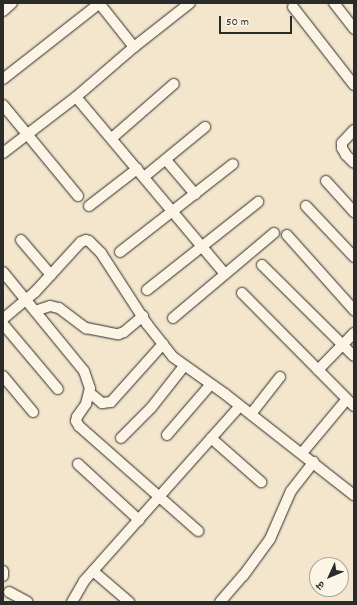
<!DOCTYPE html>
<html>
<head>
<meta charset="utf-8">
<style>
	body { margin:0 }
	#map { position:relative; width:357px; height:605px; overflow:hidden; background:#f4e6cd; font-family:Dekko,"Playpen Sans Deva",sans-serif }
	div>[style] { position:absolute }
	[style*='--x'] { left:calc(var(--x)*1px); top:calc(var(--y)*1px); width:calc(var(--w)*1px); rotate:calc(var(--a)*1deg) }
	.roads { filter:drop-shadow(0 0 1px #2b2b2b) drop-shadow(0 0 1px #2b2b2b) }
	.street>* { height:10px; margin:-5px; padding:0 5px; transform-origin:5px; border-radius:5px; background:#fcf5e5 }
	span { translate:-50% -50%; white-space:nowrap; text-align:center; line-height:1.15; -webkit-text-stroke:3px #fcf5e5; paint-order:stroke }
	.frame { position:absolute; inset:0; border:4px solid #2b2b2b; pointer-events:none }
	.north { position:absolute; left:309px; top:557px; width:40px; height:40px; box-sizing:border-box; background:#fcf5e5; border:1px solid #a8a49b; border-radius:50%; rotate:226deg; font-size:11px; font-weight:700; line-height:16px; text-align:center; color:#2b2b2b }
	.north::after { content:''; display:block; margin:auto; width:14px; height:18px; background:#2b2b2b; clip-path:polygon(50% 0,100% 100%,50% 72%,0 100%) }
	.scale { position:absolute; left:219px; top:16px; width:73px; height:18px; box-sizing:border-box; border:2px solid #2b2b2b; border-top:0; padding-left:5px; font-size:12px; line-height:14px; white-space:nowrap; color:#2b2b2b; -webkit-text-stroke:3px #fcf5e5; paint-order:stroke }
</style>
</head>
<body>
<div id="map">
	<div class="roads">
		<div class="street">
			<div style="--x:99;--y:3;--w:56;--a:51.5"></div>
			<div style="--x:334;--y:3;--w:33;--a:52"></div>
			<div style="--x:293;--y:7;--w:99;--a:52"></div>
			<div style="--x:3;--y:11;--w:12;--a:-42"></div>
			<div style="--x:3;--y:79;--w:123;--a:-38.1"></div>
			<div style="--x:76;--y:97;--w:231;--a:49.9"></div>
			<div style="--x:3;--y:105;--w:118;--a:50.5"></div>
			<div style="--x:354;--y:130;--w:18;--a:133"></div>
			<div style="--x:342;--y:143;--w:5;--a:90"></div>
			<div style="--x:342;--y:148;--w:8;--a:60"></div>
			<div style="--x:346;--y:155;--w:11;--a:45"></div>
			<div style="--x:112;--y:138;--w:82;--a:-41.1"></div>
			<div style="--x:3;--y:153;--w:92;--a:-37.5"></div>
			<div style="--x:76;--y:97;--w:77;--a:-40.8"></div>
			<div style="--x:134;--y:47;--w:71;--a:-38.2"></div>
			<div style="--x:166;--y:160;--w:45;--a:49.5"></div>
			<div style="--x:144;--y:177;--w:79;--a:-39.3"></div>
			<div style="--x:326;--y:181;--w:42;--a:47.9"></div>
			<div style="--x:89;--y:206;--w:61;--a:-37.6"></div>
			<div style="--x:306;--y:206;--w:70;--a:46.7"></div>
			<div style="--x:287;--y:235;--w:101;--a:48.2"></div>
			<div style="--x:21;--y:240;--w:46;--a:49.4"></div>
			<div style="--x:120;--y:252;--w:143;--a:-37.9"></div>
			<div style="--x:262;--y:265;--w:129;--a:44.7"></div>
			<div style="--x:3;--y:272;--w:128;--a:50.7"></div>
			<div style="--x:84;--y:371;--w:18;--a:71"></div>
			<div style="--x:90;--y:388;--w:16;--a:104"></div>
			<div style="--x:86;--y:404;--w:16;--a:125"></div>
			<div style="--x:77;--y:417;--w:4;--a:104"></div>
			<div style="--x:76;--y:421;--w:6;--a:59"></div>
			<div style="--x:79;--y:426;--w:159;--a:41.4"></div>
			<div style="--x:147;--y:290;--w:142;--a:-38.4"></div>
			<div style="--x:242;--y:293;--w:159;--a:45.3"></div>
			<div style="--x:35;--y:311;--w:16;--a:-18"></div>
			<div style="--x:50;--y:306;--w:9;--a:13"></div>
			<div style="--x:59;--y:308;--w:34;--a:37"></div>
			<div style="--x:86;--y:328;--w:33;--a:11"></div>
			<div style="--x:118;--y:334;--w:6;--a:-18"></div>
			<div style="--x:124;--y:332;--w:25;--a:-40"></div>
			<div style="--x:173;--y:318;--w:132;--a:-40.1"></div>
			<div style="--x:3;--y:319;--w:42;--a:-40.2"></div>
			<div style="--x:35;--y:292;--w:68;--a:-47.4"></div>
			<div style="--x:81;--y:242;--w:5;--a:-22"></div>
			<div style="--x:86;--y:240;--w:3;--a:18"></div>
			<div style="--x:89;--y:241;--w:17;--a:45"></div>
			<div style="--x:101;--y:253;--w:85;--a:57.1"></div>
			<div style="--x:147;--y:324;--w:42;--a:51.8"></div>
			<div style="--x:173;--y:357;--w:64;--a:35.4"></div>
			<div style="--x:225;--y:394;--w:164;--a:38.1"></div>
			<div style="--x:3;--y:324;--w:85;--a:49.8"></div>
			<div style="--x:318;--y:370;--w:52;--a:-45.8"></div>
			<div style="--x:3;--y:376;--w:47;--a:50.2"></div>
			<div style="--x:90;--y:393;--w:16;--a:40"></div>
			<div style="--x:102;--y:403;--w:9;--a:-6"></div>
			<div style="--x:111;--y:402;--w:78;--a:-48.1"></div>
			<div style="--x:251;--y:414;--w:47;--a:-51.9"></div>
			<div style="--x:167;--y:435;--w:67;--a:-49.2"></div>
			<div style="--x:121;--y:438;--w:42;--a:-45"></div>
			<div style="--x:151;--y:408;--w:53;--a:-51.8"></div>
			<div style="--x:211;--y:438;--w:67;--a:41.3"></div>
			<div style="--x:302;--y:453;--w:70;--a:-50.2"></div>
			<div style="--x:78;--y:464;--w:83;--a:42.6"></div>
			<div style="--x:3;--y:571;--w:5;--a:90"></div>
			<div style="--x:93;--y:571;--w:48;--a:40.7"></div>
			<div style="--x:9;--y:592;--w:21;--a:28"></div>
			<div style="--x:72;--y:602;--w:24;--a:-60"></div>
			<div style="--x:84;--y:581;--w:234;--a:-48.3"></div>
			<div style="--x:220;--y:602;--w:35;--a:-49"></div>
			<div style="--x:243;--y:576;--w:46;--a:-53.9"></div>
			<div style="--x:270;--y:539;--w:52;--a:-66.4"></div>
			<div style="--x:291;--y:491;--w:37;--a:-52"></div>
		</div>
	</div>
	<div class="frame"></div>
	<div class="north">उ</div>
	<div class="scale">50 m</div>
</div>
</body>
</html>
